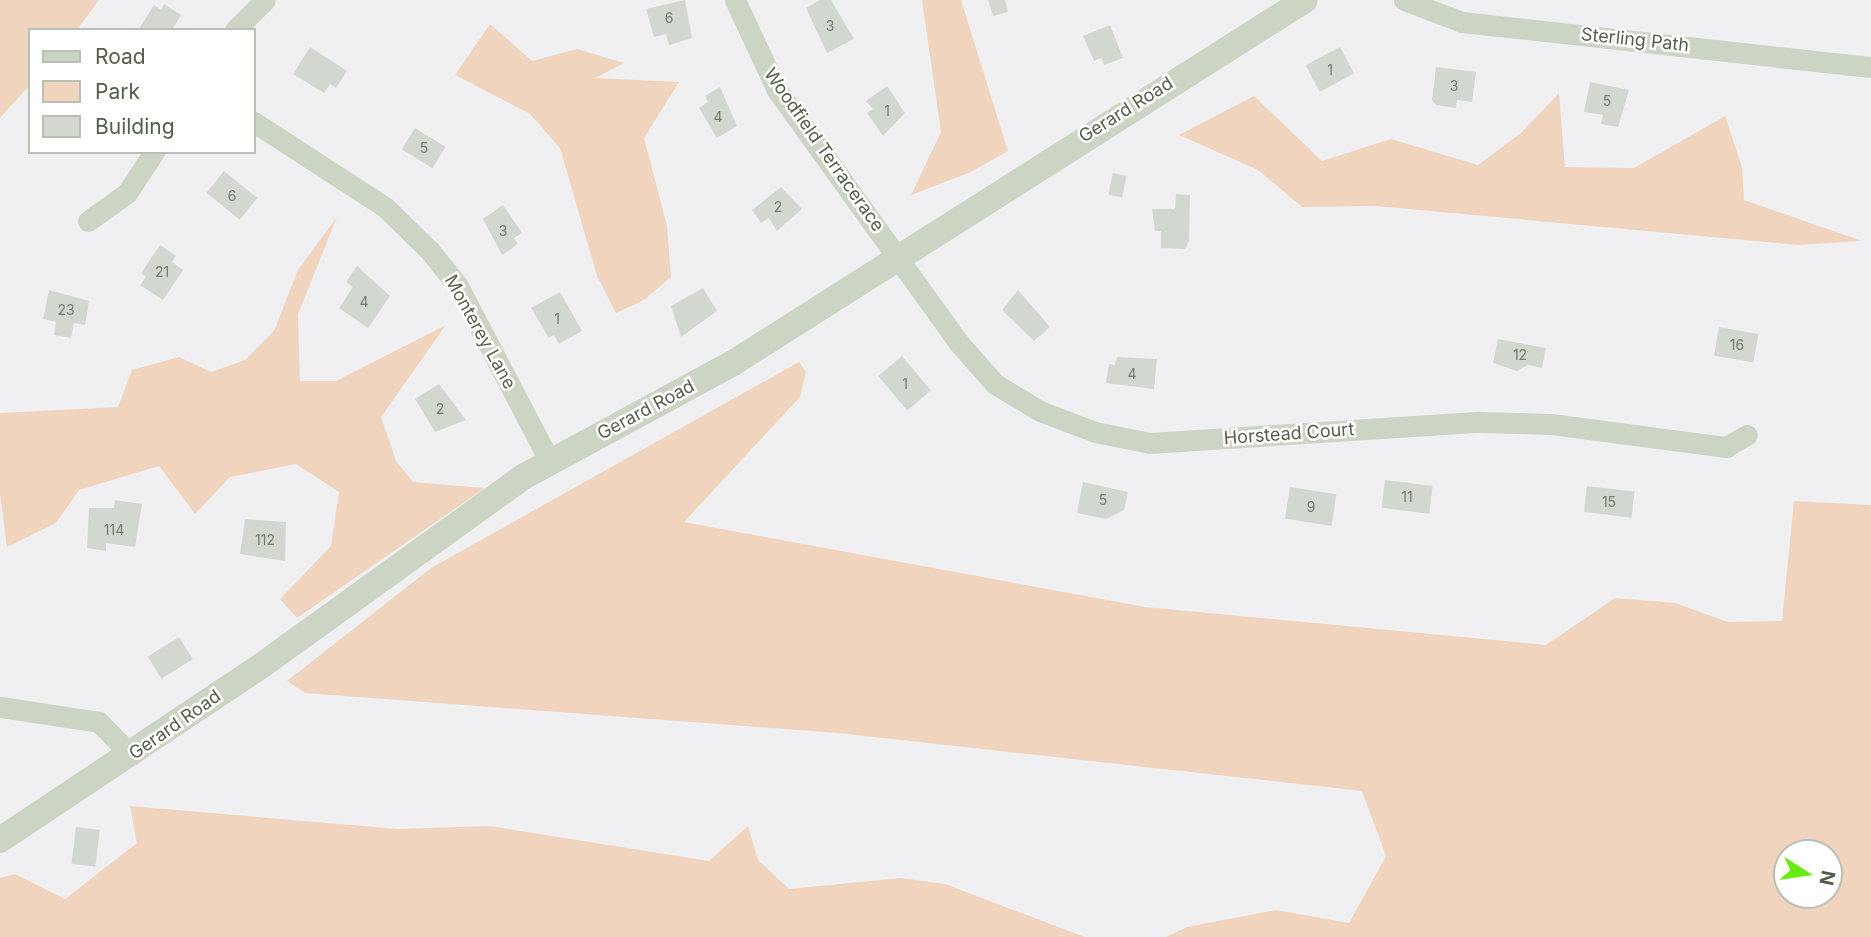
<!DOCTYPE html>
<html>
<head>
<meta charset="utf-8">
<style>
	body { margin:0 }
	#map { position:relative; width:1871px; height:937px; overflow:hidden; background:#f0f0f3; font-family:Inter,sans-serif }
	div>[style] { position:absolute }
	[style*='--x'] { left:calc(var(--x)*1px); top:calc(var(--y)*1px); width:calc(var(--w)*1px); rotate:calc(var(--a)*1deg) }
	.green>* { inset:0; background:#f1d4be }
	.building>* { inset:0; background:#d2d8cf; transform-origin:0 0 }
	.minor>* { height:21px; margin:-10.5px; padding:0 10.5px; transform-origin:10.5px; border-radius:10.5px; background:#ccd5c4 }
	.tertiary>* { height:26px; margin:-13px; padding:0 13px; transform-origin:13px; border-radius:13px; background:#ccd5c4 }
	span { translate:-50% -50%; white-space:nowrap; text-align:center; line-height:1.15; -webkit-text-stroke:5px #fff; paint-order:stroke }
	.number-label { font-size:14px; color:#737d69 }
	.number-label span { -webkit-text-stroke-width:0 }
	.street-label { font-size:18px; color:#535f47 }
	.legend { position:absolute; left:28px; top:28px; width:228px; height:126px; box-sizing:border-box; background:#fff; border:2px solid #babfb5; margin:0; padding:9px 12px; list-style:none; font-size:21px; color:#535f47 }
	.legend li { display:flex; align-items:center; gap:14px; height:35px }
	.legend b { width:35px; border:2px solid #babfb5 }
	.north { position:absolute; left:1773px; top:839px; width:70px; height:70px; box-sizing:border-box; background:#fff; border:2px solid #babfb5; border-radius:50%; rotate:102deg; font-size:19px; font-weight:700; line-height:28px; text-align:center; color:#535f47 }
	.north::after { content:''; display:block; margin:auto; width:24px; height:32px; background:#68ea13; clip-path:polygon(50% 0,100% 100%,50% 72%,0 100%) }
</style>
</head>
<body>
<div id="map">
	<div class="green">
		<div style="clip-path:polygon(0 0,99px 0,77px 30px,30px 30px,30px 85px,0 118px)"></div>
		<div style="clip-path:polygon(922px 0,961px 0,1008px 151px,971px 172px,911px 195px,941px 132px)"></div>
		<div style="clip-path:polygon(490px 24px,532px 61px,577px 49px,624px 63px,595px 78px,679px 82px,644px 138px,667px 226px,671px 277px,644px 300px,616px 313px,597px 276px,560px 148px,530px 114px,455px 75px)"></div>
		<div style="clip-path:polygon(1559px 93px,1565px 167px,1634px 168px,1725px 116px,1742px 167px,1744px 200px,1862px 241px,1798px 245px,1376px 206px,1302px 207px,1258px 170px,1179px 135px,1254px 96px,1322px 161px,1391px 139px,1478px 165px,1521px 133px)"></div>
		<div style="clip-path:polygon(337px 217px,298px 314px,300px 381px,336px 381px,446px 325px,381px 417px,396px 461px,413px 482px,485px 488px,297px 618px,280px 599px,331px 546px,339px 492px,296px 464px,230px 477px,195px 514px,159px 466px,79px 490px,56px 523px,7px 547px,0 494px,0 413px,118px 407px,132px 370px,179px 357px,211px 372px,245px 360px,274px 331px,298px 270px)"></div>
		<div style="clip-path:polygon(evenodd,799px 362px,806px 372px,800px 397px,684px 522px,1145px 607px,1546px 645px,1615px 598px,1675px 603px,1728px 622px,1782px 621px,1794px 501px,1871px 505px,1871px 937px,1166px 937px,1187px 927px,1276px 910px,1349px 923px,1386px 856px,1362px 791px,838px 733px,305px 693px,287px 681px,431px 568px,799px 362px,1787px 853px,1829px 853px,1829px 895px,1787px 895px,1787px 853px)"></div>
		<div style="clip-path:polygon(130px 806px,398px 829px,489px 826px,709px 861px,748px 826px,758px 860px,789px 889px,901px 878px,945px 884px,1085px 937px,0 937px,0 878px,15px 874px,65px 899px,137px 843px)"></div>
	</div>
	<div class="building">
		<div style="clip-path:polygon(685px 0,692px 38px,669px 45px,666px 34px,654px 37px,646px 9px)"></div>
		<div style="clip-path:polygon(820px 0,831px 0,854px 39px,827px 53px,806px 8px)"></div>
		<div style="clip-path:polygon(988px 0,1005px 0,1008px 12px,993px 16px)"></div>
		<div style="clip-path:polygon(164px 4px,181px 15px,172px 30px,138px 30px,154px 5px,161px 10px)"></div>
		<div style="clip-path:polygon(1110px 25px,1123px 58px,1104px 65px,1101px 58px,1094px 61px,1083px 36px)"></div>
		<div style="clip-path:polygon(310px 47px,347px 71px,336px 88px,330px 84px,324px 93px,293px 74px)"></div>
		<div style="left:1340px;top:47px;width:30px;height:39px;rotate:62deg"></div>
		<div style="clip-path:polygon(1436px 67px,1476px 72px,1472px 102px,1457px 100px,1456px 108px,1436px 105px,1432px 100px)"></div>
		<div style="clip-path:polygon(1590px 82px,1629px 90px,1618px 127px,1601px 124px,1603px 115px,1584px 112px)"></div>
		<div style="clip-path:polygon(887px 86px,905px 113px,883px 136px,867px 113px,873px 109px,866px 101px)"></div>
		<div style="clip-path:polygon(720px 87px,737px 126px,717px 138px,699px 108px,708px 102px,705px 96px)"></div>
		<div style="left:415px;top:128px;width:36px;height:25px;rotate:32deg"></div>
		<div style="left:224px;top:171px;width:43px;height:28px;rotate:39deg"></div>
		<div style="left:1113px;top:173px;width:14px;height:22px;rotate:12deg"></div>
		<div style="clip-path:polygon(781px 187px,802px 209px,777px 231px,769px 218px,761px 223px,752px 210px)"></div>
		<div style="clip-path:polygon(1176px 194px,1190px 195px,1189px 241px,1185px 249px,1161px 248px,1161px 231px,1155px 231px,1152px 209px,1175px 209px)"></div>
		<div style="clip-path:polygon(503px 205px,522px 233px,514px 238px,518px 244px,502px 255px,483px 219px)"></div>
		<div style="clip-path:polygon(160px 245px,176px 256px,172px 262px,183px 270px,163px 300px,140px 285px,146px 277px,141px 273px)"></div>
		<div style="clip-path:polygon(357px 266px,390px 296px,368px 328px,339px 308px,353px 287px,346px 282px)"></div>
		<div style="clip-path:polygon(703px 288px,717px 311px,681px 337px,671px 306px)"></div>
		<div style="clip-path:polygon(49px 290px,89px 301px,85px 325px,74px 323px,71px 338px,54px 335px,56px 322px,43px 319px)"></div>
		<div style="clip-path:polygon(1018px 290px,1050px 327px,1034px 341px,1002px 310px)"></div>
		<div style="clip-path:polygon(560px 292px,582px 331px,559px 344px,554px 335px,549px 338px,531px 308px)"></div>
		<div style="left:1719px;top:327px;width:40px;height:29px;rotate:10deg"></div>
		<div style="clip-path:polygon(1498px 339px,1546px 348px,1542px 368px,1528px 365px,1517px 371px,1493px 363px)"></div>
		<div style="left:902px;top:356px;width:45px;height:31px;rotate:50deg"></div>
		<div style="clip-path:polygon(1117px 357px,1157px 359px,1154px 389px,1106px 383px,1109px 364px,1115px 365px)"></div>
		<div style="clip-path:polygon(439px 384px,466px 420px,435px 432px,415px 399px)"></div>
		<div style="left:1385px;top:480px;width:48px;height:28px;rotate:7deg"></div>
		<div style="clip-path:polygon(1083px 482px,1128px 492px,1124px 510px,1106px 519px,1077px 513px)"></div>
		<div style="left:1587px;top:486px;width:48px;height:26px;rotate:7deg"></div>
		<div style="left:1290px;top:487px;width:47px;height:32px;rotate:9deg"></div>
		<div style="clip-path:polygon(115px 500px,142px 504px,135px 547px,106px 543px,106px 551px,87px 548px,89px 508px,114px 508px)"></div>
		<div style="clip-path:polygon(245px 519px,286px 522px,285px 561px,240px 554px)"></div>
		<div style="left:179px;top:637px;width:26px;height:37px;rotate:58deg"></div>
		<div style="left:76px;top:827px;width:24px;height:37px;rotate:7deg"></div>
	</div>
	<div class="minor">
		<div style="--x:735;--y:0;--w:99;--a:65"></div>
		<div style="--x:777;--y:90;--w:310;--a:54.3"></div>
		<div style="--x:958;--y:342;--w:56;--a:48.6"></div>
		<div style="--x:995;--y:384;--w:52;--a:31"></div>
		<div style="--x:1040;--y:411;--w:59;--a:20.9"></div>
		<div style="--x:1095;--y:432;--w:56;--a:11.3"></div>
		<div style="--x:1150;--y:443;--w:330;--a:-3.7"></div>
		<div style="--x:1479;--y:422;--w:72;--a:1.6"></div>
		<div style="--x:1551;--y:424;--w:177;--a:7.5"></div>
		<div style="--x:1726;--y:447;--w:24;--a:-30"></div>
		<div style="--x:1404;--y:0;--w:62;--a:20.8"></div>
		<div style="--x:1462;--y:22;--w:411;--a:6.3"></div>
		<div style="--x:235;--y:30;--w:42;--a:-45"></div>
		<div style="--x:254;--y:122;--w:156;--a:33"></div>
		<div style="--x:385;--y:207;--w:63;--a:44.4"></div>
		<div style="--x:430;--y:251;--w:45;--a:51.3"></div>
		<div style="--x:458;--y:286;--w:199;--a:62.4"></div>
		<div style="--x:88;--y:221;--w:48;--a:-35.7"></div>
		<div style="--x:127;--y:193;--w:49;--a:-56.6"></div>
		<div style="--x:0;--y:707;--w:100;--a:8.6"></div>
		<div style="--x:99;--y:722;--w:46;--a:45.9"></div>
	</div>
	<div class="tertiary">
		<div style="--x:0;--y:840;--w:314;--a:-33.7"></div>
		<div style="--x:261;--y:666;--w:323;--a:-35.8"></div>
		<div style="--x:523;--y:477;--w:239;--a:-28.5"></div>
		<div style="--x:733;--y:363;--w:677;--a:-32.4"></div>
	</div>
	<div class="number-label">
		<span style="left:669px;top:18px">6</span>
		<span style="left:830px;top:26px">3</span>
		<span style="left:1330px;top:70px">1</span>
		<span style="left:1454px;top:86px">3</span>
		<span style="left:1607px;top:101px">5</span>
		<span style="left:887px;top:111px">1</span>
		<span style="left:718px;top:117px">4</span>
		<span style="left:424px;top:148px">5</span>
		<span style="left:232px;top:196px">6</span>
		<span style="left:778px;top:207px">2</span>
		<span style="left:503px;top:231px">3</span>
		<span style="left:162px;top:272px">21</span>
		<span style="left:364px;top:302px">4</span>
		<span style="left:66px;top:310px">23</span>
		<span style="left:557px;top:319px">1</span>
		<span style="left:1737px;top:345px">16</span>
		<span style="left:1520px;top:355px">12</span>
		<span style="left:1132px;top:374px">4</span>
		<span style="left:905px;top:384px">1</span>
		<span style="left:440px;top:409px">2</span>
		<span style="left:1407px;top:497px">11</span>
		<span style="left:1103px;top:500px">5</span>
		<span style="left:1609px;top:502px">15</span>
		<span style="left:1311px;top:507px">9</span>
		<span style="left:114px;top:530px">114</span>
		<span style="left:265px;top:540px">112</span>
	</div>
	<div class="street-label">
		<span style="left:1635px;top:40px;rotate:6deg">Sterling Path</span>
		<span style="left:1126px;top:110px;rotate:-32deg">Gerard Road</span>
		<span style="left:824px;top:150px;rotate:55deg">Woodfield Terracerace</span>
		<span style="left:480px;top:332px;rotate:61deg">Monterey Lane</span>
		<span style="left:646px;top:410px;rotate:-28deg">Gerard Road</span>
		<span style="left:1289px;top:434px;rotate:-4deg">Horstead Court</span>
		<span style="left:175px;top:725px;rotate:-35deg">Gerard Road</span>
	</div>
	<ul class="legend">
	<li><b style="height:9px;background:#ccd5c4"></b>Road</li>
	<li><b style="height:19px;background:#f1d4be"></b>Park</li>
	<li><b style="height:19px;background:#d2d8cf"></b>Building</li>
	</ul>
	<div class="north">N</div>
</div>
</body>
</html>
